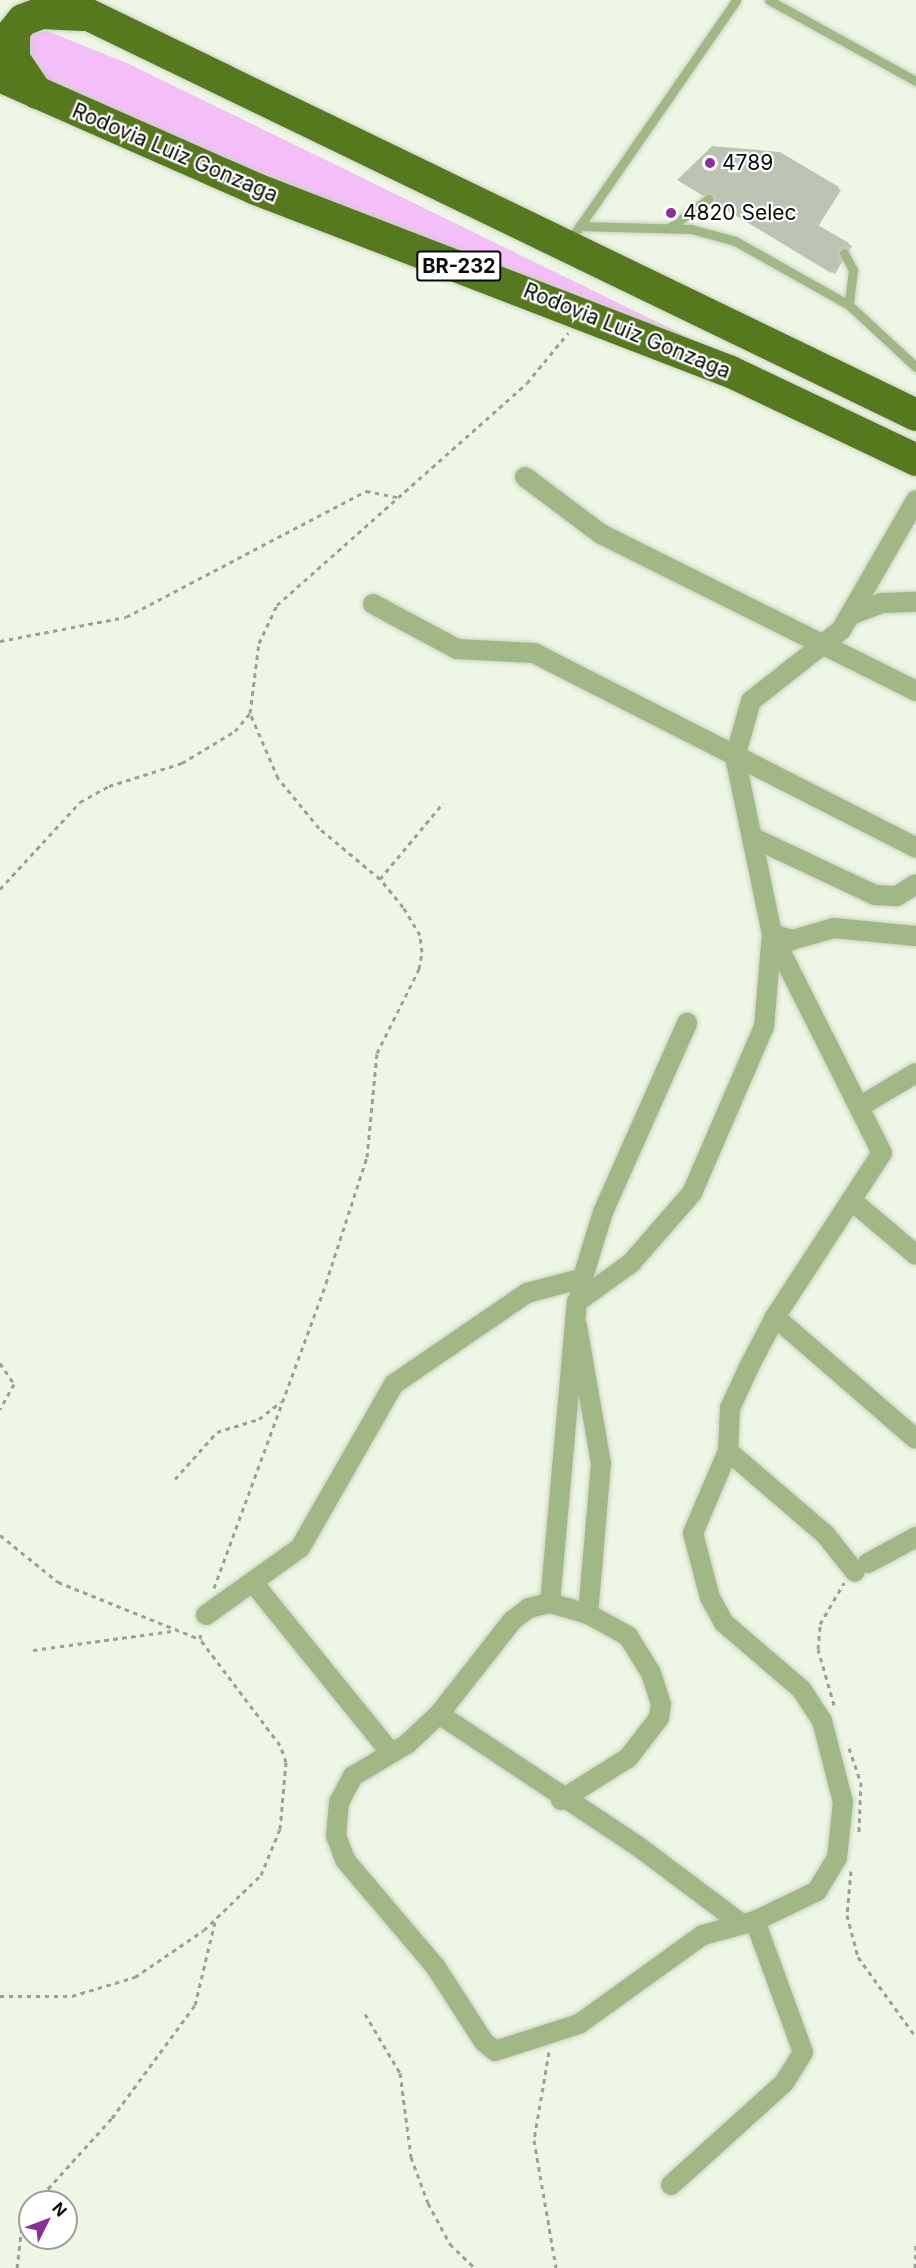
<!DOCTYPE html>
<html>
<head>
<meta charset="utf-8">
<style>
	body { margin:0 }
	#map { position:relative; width:916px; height:2268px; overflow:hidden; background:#eef7e5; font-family:Inter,sans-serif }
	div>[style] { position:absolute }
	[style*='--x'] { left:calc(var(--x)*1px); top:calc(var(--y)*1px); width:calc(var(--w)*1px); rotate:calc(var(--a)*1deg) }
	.green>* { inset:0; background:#f4bef9 }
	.shadow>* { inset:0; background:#0003 }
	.building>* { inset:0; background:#bbc3b2 }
	.path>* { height:3px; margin-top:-1.5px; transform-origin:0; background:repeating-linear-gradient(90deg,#9ba194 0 4.5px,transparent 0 9px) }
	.roads { filter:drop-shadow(0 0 2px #cad2c1) drop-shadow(0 0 2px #cad2c1) }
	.service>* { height:9px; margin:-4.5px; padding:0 4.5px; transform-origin:4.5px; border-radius:4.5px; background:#a1b886 }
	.minor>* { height:20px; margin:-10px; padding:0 10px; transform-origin:10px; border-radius:10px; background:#a1b886 }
	.trunk>* { height:32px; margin:-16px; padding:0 16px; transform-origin:16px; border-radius:16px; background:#56781f }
	.dots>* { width:16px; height:16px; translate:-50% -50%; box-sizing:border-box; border:3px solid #fff; border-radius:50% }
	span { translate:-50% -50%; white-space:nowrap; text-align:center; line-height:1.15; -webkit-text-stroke:4.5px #fff; paint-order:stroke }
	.shield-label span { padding:2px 4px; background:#fff; border:2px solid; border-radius:4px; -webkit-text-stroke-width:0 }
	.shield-label { font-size:20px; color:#0a0d07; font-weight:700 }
	.street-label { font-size:21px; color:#0a0d07 }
	.poi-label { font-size:21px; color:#0a0d07 }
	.left { translate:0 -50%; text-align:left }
	.north { position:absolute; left:18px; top:2190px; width:60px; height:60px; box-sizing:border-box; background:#fff; border:2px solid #9d9e9c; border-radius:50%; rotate:48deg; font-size:16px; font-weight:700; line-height:24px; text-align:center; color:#0a0d07 }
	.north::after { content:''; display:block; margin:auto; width:21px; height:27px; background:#8d2e98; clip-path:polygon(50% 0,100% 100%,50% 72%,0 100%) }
</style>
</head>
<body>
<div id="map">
	<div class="green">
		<div style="clip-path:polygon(47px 31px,129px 64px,733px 359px,54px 94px,29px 73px,27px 34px)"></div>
	</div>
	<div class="shadow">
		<div style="clip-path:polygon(780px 154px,841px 190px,818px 227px,852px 246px,835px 274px,680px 180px)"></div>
	</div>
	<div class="building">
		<div style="clip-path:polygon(712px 146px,780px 152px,839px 187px,816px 224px,849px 243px,831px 273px,677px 180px)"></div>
	</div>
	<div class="path">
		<div style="--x:0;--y:641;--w:128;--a:-10.8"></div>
		<div style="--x:126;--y:617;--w:271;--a:-27.7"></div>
		<div style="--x:366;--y:491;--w:32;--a:11"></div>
		<div style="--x:380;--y:879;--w:99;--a:-50.3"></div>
		<div style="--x:0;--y:889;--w:118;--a:-47.4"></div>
		<div style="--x:80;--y:802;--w:33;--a:-29"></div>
		<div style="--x:109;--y:786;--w:77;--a:-17.5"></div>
		<div style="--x:182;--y:763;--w:62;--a:-31.1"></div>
		<div style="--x:235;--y:731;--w:23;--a:-50"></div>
		<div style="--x:250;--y:713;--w:71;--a:-82.7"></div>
		<div style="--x:259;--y:643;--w:42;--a:-64.7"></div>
		<div style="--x:277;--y:605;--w:334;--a:-41.6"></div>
		<div style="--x:527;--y:383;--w:65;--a:-50.6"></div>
		<div style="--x:0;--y:1363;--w:25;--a:56"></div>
		<div style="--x:14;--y:1384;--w:29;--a:119"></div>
		<div style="--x:175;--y:1479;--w:63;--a:-48.2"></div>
		<div style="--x:217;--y:1432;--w:44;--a:-17.2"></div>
		<div style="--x:259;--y:1419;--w:28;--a:-38"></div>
		<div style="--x:0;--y:1535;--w:75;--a:39"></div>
		<div style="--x:58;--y:1582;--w:153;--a:21.9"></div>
		<div style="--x:214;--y:1588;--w:325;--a:-69.8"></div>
		<div style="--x:326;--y:1283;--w:133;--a:-72"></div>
		<div style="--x:367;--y:1157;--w:104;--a:-84.5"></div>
		<div style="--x:377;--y:1053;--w:94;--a:-63.4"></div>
		<div style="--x:419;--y:969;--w:17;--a:-80"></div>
		<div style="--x:422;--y:952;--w:17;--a:-97"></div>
		<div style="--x:420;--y:935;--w:33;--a:-121"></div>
		<div style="--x:403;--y:907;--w:36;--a:-129"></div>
		<div style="--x:380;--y:879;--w:80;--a:-140.1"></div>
		<div style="--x:319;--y:828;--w:65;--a:-129.4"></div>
		<div style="--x:278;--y:778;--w:71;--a:-113.3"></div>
		<div style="--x:33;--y:1650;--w:140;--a:-7.8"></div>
		<div style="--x:834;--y:1705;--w:58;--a:-105.9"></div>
		<div style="--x:818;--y:1649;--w:25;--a:-85"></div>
		<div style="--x:820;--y:1624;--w:48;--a:-59.7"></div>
		<div style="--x:849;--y:1748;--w:36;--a:71"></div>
		<div style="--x:861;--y:1782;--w:50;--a:92.3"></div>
		<div style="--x:851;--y:1871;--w:44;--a:95.2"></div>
		<div style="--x:847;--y:1915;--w:43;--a:75.3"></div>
		<div style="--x:858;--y:1957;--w:99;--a:54.1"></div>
		<div style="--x:0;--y:1996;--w:72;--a:0"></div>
		<div style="--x:72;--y:1996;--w:66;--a:-16.8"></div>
		<div style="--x:135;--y:1977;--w:83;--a:-34.3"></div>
		<div style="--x:204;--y:1930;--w:79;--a:-44"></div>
		<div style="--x:261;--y:1875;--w:50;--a:-67.6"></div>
		<div style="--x:280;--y:1829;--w:67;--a:-84.9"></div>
		<div style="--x:286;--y:1762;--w:18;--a:-109"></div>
		<div style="--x:280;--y:1745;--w:133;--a:-127"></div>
		<div style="--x:200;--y:1639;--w:8;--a:-83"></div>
		<div style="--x:365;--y:2014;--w:69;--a:59.3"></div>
		<div style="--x:400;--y:2073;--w:85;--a:82.5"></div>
		<div style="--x:411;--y:2157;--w:49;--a:69.7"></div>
		<div style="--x:428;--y:2203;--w:47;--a:61.8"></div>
		<div style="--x:450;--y:2244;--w:35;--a:44"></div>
		<div style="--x:549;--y:2052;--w:89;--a:99.7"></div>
		<div style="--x:534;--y:2140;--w:130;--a:80.2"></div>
		<div style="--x:36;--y:2202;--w:113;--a:-47.9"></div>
		<div style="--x:112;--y:2118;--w:140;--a:-53.7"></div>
		<div style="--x:195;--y:2005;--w:85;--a:-76.5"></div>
		<div style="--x:17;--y:2268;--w:52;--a:-83.4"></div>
		<div style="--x:23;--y:2216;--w:11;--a:-49"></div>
		<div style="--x:915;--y:2268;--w:25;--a:-88"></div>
	</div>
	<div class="roads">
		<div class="service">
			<div style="--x:769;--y:0;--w:168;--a:28.9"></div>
			<div style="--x:579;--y:226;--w:112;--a:1.5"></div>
			<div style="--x:691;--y:229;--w:46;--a:15.3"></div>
			<div style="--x:735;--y:241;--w:131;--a:29.3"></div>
			<div style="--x:849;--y:305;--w:91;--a:42.8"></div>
			<div style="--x:669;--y:228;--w:49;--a:-36.6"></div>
			<div style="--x:568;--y:243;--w:295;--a:-55.3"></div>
			<div style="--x:844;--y:253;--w:19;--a:62"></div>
			<div style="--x:853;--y:270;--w:35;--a:97"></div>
		</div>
		<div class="minor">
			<div style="--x:525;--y:477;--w:95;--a:36.9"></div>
			<div style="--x:601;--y:534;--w:352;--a:26.5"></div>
			<div style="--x:373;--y:604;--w:95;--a:28.2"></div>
			<div style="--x:457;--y:649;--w:77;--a:3"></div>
			<div style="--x:534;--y:653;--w:429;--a:27"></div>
			<div style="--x:853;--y:614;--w:31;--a:-21"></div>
			<div style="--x:882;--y:603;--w:34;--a:-2"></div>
			<div style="--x:756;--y:839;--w:132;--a:25.2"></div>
			<div style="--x:875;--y:895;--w:22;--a:3"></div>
			<div style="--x:897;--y:896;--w:22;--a:-32"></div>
			<div style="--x:859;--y:1107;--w:66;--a:-30.8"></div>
			<div style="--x:851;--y:1200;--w:85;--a:40.2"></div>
			<div style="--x:579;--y:1290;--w:82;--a:-72.9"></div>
			<div style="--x:603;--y:1212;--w:207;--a:-66"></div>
			<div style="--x:775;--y:1317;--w:186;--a:40.9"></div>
			<div style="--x:577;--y:1326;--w:139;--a:80.1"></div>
			<div style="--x:601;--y:1463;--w:152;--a:94.9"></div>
			<div style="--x:728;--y:1451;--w:128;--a:40.6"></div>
			<div style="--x:825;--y:1534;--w:48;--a:51.7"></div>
			<div style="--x:868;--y:1563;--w:55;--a:-28.4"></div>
			<div style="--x:255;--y:1585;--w:216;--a:51"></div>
			<div style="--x:550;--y:1603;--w:302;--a:-84.9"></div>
			<div style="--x:577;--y:1302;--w:67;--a:-35.8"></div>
			<div style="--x:631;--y:1263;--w:93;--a:-48.9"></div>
			<div style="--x:692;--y:1193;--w:181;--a:-66.6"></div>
			<div style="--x:764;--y:1027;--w:93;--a:-85.1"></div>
			<div style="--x:772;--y:934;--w:21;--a:17"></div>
			<div style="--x:792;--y:940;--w:44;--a:-15.9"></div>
			<div style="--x:834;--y:928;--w:82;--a:5.6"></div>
			<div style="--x:206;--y:1615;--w:115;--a:-35.5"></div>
			<div style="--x:300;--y:1548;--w:189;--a:-60.2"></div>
			<div style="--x:394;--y:1384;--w:161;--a:-34.4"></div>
			<div style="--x:527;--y:1293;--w:55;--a:-14.8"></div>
			<div style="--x:439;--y:1714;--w:240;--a:33.6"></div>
			<div style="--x:639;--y:1847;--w:125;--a:36.9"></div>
			<div style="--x:561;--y:1800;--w:79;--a:-32.1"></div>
			<div style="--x:628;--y:1758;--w:51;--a:-52.2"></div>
			<div style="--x:659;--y:1718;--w:14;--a:-82"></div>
			<div style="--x:661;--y:1704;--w:33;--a:-108"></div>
			<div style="--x:651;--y:1673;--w:44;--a:-121.9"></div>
			<div style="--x:628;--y:1636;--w:46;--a:-151.2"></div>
			<div style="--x:588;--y:1614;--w:40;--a:-164"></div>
			<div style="--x:550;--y:1603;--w:22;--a:167"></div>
			<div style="--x:529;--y:1608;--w:21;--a:143"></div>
			<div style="--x:512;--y:1621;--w:118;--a:128.1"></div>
			<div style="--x:439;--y:1714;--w:44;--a:136.8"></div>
			<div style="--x:407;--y:1744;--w:63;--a:149.3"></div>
			<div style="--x:353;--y:1776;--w:30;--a:118"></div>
			<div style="--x:339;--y:1802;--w:34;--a:95"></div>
			<div style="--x:336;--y:1836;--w:26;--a:69"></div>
			<div style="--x:345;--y:1860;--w:139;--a:49.7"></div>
			<div style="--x:435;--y:1966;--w:90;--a:57.2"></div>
			<div style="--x:484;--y:2042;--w:14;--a:39"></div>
			<div style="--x:495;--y:2051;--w:88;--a:-17.8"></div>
			<div style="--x:579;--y:2024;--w:153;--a:-35.7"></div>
			<div style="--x:703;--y:1935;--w:54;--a:-15.1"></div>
			<div style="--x:755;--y:1921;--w:69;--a:-25.8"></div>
			<div style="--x:817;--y:1891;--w:39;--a:-59"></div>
			<div style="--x:837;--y:1858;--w:56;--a:-83.9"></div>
			<div style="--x:843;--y:1802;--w:84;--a:-104.5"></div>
			<div style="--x:822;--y:1721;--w:38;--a:-123"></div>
			<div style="--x:801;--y:1689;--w:101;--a:-139.4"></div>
			<div style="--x:724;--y:1623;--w:29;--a:-119"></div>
			<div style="--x:710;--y:1598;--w:67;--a:-104.7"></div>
			<div style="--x:693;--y:1533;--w:89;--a:-66.9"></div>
			<div style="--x:728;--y:1451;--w:43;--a:-87.3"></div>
			<div style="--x:730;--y:1408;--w:45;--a:-65.1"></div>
			<div style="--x:749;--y:1367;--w:56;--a:-62.5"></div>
			<div style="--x:775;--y:1317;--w:196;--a:-56.9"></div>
			<div style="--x:882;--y:1153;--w:245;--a:-116.7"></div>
			<div style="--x:772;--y:934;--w:181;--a:-101.8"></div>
			<div style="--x:735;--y:757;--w:58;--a:-74.1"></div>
			<div style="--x:751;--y:701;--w:115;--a:-38.3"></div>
			<div style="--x:841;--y:630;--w:150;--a:-60"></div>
			<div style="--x:671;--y:2185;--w:152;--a:-42.1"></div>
			<div style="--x:784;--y:2083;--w:36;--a:-58"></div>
			<div style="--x:803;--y:2052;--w:140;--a:-110.1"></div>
		</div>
		<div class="trunk">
			<div style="--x:58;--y:0;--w:953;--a:25.81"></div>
			<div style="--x:0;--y:76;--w:280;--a:23.8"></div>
			<div style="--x:256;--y:189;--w:509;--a:21.07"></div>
			<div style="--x:731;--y:372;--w:205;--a:25.4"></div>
			<div style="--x:37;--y:93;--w:41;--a:-124.1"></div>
			<div style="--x:14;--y:59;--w:28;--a:-90"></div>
			<div style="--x:14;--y:31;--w:14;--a:-51"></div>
			<div style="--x:23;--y:20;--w:19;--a:-21"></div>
			<div style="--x:41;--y:13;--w:42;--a:2.7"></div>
		</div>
	</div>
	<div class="dots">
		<div style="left:710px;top:163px;background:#8d2e98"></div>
		<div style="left:671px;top:213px;background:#8d2e98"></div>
	</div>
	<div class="shield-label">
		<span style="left:459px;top:266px">BR-232</span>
	</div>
	<div class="street-label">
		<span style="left:175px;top:153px;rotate:23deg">Rodovia Luiz Gonzaga</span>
		<span style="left:627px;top:331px;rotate:22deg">Rodovia Luiz Gonzaga</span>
	</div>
	<div class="poi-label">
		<span class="left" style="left:722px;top:163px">4789</span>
		<span class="left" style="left:683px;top:213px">4820 Selec</span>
	</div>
	<div class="north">N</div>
</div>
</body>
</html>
